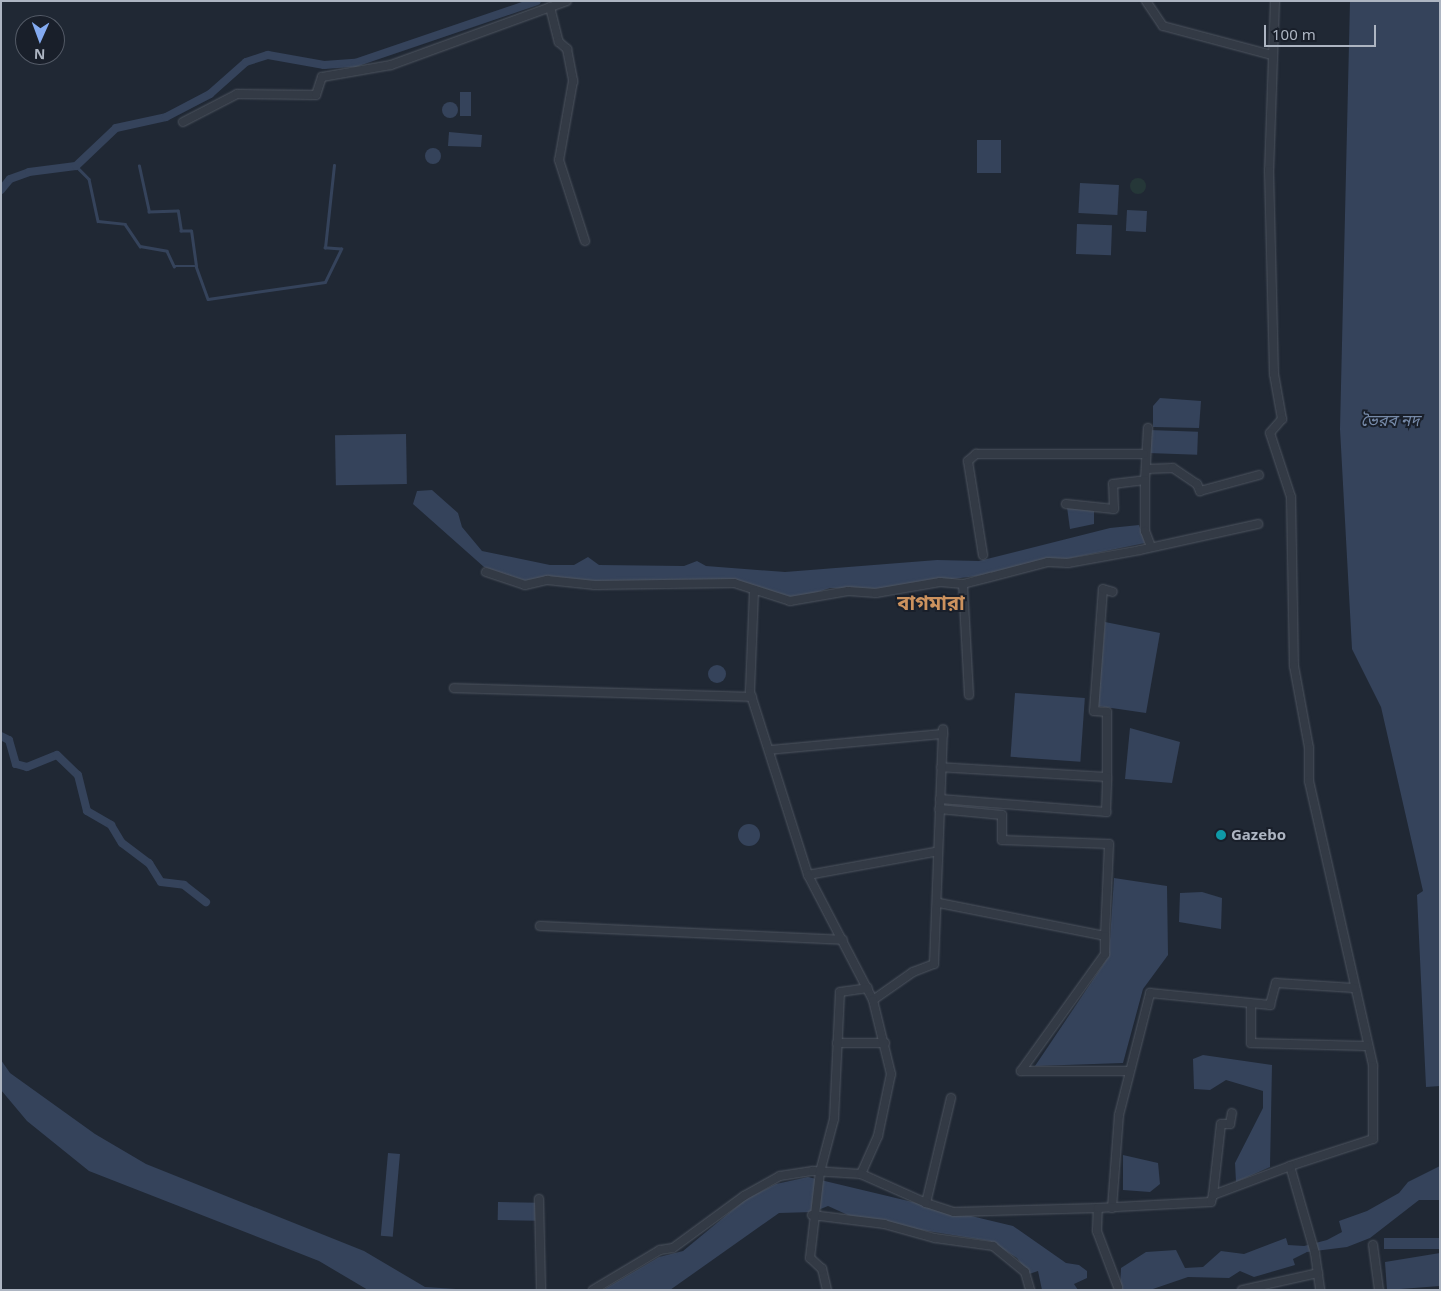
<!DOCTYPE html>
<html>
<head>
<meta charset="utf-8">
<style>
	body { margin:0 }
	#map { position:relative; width:1441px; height:1291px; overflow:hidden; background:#202834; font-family:"Noto Sans","Noto Sans Bengali",sans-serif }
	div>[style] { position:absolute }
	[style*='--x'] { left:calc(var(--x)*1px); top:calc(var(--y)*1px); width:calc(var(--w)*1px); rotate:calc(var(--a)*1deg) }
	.green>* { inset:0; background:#253738 }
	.round { border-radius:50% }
	.water>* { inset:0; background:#35435b; transform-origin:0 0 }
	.stream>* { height:2.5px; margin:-1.25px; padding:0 1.25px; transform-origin:1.25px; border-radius:1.25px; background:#35435b }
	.canal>* { height:8px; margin:-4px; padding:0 4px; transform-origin:4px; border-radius:4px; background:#35435b }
	.roads { filter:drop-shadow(0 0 1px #4e5560) drop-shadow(0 0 1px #4e5560) }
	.street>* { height:8px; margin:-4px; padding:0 4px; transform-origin:4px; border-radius:4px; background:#333a45 }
	.dots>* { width:14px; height:14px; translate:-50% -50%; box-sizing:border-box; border:2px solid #191f2a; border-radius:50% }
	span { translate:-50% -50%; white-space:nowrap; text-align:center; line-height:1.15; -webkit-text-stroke:4px #191f2a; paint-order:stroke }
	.poi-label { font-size:15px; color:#adb5c2; font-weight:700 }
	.left { translate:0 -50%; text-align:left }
	.water-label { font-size:16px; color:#778baa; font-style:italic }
	.district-label { font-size:20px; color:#cc925e; font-weight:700 }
	.frame { position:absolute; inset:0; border:2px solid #adb5c2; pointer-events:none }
	.north { position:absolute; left:15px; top:15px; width:50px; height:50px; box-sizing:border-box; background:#191f2a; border:1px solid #545b67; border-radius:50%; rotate:182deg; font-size:14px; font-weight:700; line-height:20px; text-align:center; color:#adb5c2 }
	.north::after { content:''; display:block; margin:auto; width:18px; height:22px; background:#83aaf1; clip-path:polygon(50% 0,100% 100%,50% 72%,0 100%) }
	.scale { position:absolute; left:1264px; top:25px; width:112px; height:22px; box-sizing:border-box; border:2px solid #adb5c2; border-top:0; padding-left:6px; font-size:15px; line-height:18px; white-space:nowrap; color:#adb5c2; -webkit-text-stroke:4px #191f2a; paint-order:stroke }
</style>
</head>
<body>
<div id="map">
	<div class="green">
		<div class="round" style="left:1130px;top:178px;width:16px;height:16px"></div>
	</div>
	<div class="water">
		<div style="clip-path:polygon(1350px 1px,1440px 1px,1440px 1086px,1426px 1087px,1417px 895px,1423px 891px,1381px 707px,1352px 649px,1340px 429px)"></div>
		<div style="left:471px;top:92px;width:24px;height:11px;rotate:90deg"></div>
		<div class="round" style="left:442px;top:102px;width:16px;height:16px"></div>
		<div style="clip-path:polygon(449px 132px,482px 135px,481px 147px,448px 146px)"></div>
		<div style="left:1001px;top:140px;width:33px;height:24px;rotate:90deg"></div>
		<div class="round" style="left:425px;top:148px;width:16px;height:16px"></div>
		<div style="left:1080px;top:183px;width:39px;height:30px;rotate:3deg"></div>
		<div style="left:1127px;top:210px;width:20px;height:21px;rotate:3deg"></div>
		<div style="left:1077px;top:224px;width:35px;height:30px;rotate:2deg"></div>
		<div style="clip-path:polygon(1160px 398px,1201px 401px,1199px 428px,1153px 427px,1153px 406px)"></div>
		<div style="left:1149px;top:430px;width:49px;height:23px;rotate:2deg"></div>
		<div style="left:406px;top:434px;width:50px;height:71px;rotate:89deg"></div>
		<div style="clip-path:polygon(432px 490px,458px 513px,462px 527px,482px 551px,550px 565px,574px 565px,588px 557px,599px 565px,684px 566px,697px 561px,706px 566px,785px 572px,937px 560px,979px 561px,1110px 528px,1139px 525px,1145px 543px,992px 574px,874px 589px,830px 588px,802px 597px,781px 597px,728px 581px,526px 581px,484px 567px,413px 504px,417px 491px)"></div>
		<div style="clip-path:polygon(1067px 507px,1094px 510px,1094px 524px,1070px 529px)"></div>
		<div style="clip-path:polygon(1105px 622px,1160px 633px,1146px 713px,1098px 706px)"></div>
		<div class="round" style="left:708px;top:665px;width:18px;height:18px"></div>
		<div style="left:1015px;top:693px;width:70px;height:64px;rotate:4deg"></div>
		<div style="clip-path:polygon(1130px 728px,1180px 742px,1172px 783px,1125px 779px)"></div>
		<div class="round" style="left:738px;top:824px;width:22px;height:22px"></div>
		<div style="clip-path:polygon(1114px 878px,1167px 886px,1168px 955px,1143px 989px,1123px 1063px,1035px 1066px,1109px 956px)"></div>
		<div style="clip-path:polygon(1202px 892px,1222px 898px,1221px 929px,1179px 922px,1180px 893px)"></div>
		<div style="clip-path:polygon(1203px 1055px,1272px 1065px,1270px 1167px,1236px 1182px,1235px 1163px,1263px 1108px,1263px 1091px,1226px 1080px,1210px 1090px,1194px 1089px,1193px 1059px)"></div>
		<div style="clip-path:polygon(1px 1060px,10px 1073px,95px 1134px,146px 1164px,364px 1251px,425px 1287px,472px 1290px,368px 1290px,319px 1261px,89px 1171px,27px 1121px,1px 1090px)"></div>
		<div style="left:388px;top:1153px;width:12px;height:83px;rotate:5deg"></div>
		<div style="clip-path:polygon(1123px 1155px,1158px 1163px,1160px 1184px,1150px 1192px,1123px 1190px)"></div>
		<div style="clip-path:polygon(1440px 1166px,1440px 1200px,1419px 1200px,1370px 1238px,1347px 1247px,1307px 1252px,1293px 1259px,1295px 1265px,1254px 1277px,1240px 1271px,1229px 1278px,1188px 1277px,1150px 1290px,1120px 1290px,1121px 1268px,1146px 1252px,1176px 1250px,1185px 1268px,1203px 1267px,1221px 1251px,1244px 1254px,1286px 1238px,1288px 1245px,1304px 1246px,1327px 1240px,1342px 1232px,1339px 1221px,1367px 1211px,1399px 1193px,1408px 1182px)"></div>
		<div style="clip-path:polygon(808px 1177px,1013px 1226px,1066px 1263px,1079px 1265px,1087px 1271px,1087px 1278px,1074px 1284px,1078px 1290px,1042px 1290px,1038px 1271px,1029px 1274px,1017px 1258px,990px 1241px,859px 1220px,828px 1206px,813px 1212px,779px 1213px,670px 1290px,603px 1290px,659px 1257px,683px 1251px,746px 1199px,776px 1184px)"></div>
		<div style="left:498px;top:1202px;width:40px;height:18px;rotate:1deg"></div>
		<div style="left:1440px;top:1238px;width:11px;height:56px;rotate:90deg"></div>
		<div style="clip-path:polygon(1440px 1253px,1440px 1286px,1387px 1290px,1385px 1262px)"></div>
	</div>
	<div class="stream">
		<div style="--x:76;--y:166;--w:18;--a:45"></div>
		<div style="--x:89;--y:179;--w:43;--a:77.9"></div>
		<div style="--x:98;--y:221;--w:27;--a:6"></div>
		<div style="--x:125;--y:224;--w:27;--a:56"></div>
		<div style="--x:140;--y:246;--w:27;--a:10"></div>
		<div style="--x:167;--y:251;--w:17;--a:65"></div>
		<div style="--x:174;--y:266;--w:22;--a:0"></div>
		<div style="--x:196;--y:266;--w:35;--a:-98"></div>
		<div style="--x:191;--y:231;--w:10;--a:180"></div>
		<div style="--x:181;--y:231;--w:20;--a:-99"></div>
		<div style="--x:178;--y:211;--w:29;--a:178"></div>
		<div style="--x:149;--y:212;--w:47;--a:-102.3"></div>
		<div style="--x:196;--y:266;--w:35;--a:70"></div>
		<div style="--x:208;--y:299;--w:118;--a:-8.3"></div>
		<div style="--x:325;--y:282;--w:37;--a:-64"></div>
		<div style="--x:341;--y:249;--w:16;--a:-176"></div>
		<div style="--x:325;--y:248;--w:83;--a:-83.8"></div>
	</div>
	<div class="canal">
		<div style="--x:1;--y:190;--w:14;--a:-51"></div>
		<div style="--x:10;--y:179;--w:20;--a:-20"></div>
		<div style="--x:29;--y:172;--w:47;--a:-7.3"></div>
		<div style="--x:76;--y:166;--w:55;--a:-43.5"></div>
		<div style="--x:116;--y:128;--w:51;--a:-12.4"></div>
		<div style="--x:166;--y:117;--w:50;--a:-27.6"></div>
		<div style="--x:210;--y:94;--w:48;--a:-41.6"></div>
		<div style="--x:246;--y:62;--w:23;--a:-18"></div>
		<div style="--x:268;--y:55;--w:57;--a:10.1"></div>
		<div style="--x:324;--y:65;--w:31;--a:-4"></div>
		<div style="--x:355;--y:63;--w:192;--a:-18.8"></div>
		<div style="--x:1;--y:736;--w:9;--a:27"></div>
		<div style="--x:9;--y:740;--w:25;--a:74"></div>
		<div style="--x:16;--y:764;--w:11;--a:15"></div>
		<div style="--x:27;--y:767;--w:32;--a:-22"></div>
		<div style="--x:57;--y:755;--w:29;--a:44"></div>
		<div style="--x:78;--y:775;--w:37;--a:76"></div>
		<div style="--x:87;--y:811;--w:28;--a:30"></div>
		<div style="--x:111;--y:825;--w:21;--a:59"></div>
		<div style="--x:122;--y:843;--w:34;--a:37"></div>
		<div style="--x:149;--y:863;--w:22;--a:58"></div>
		<div style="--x:161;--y:882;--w:23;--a:7"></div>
		<div style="--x:184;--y:885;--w:28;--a:38"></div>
	</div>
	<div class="roads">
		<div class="street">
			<div style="--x:1146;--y:1;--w:30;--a:56"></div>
			<div style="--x:1163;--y:26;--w:113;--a:14.9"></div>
			<div style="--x:1275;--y:1;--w:169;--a:92"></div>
			<div style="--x:1269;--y:170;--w:204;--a:88.6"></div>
			<div style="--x:1274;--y:374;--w:46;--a:79.9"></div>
			<div style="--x:1282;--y:419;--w:18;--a:131"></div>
			<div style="--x:1270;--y:433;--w:67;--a:71.8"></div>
			<div style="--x:1291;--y:497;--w:169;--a:89"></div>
			<div style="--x:1294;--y:666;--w:83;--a:79.6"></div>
			<div style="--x:1309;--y:748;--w:33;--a:90"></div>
			<div style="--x:1309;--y:781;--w:292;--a:77.3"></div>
			<div style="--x:1373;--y:1066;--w:73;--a:90"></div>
			<div style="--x:1373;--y:1139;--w:87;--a:162"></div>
			<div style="--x:1290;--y:1166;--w:91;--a:74"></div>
			<div style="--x:1315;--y:1253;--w:37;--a:82"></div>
			<div style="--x:550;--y:7;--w:36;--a:76"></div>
			<div style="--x:559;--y:42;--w:11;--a:41"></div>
			<div style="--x:567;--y:49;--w:33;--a:79"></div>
			<div style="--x:573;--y:81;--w:80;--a:100"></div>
			<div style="--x:559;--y:160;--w:85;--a:72.2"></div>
			<div style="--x:183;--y:122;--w:61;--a:-27.4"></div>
			<div style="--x:237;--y:94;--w:79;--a:0.7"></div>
			<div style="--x:316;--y:95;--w:19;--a:-72"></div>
			<div style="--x:322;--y:77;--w:70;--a:-9.9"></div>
			<div style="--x:391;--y:65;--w:187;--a:-20"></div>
			<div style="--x:1146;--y:469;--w:27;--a:-2"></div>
			<div style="--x:1173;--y:468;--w:29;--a:34"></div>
			<div style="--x:1197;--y:484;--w:8;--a:67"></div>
			<div style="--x:1200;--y:491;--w:61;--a:-15.2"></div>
			<div style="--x:1145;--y:480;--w:52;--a:-86.7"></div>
			<div style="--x:1066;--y:504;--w:48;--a:5.9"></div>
			<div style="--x:1114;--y:509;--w:25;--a:-92"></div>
			<div style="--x:1113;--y:484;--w:32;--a:-7"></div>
			<div style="--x:1145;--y:480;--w:51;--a:90"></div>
			<div style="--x:1145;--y:531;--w:17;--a:69"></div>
			<div style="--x:983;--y:555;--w:95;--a:-99.1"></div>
			<div style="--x:968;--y:461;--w:11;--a:-41"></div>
			<div style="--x:976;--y:454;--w:168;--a:0"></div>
			<div style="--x:486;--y:572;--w:41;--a:18.4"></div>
			<div style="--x:525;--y:585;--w:23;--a:-13"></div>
			<div style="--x:547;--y:580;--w:48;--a:5.9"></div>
			<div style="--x:595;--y:585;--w:139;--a:-0.8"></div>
			<div style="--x:734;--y:583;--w:59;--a:17.8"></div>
			<div style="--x:790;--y:601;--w:59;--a:-9.8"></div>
			<div style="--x:848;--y:591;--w:28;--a:4"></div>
			<div style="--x:876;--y:593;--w:65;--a:-9.8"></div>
			<div style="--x:940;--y:582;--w:23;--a:5"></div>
			<div style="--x:963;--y:584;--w:88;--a:-14.5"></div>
			<div style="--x:1048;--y:562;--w:20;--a:3"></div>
			<div style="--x:1068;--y:563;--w:73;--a:-10.2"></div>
			<div style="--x:1140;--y:550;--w:121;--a:-12.4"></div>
			<div style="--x:963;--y:584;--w:111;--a:86.9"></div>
			<div style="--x:754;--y:591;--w:101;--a:92.3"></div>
			<div style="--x:750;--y:692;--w:192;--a:72.4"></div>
			<div style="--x:808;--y:875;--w:129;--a:-10.3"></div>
			<div style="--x:454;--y:688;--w:298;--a:1.7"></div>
			<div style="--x:769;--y:750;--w:175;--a:-5.3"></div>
			<div style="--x:1107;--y:777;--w:65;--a:-90"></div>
			<div style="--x:1107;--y:712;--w:13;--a:-176"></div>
			<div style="--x:1094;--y:711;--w:122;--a:-85.8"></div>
			<div style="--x:1103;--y:589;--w:10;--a:17"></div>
			<div style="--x:940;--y:799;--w:167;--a:4.5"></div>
			<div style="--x:1106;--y:812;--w:35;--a:-88"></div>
			<div style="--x:1107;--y:777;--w:166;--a:-176.6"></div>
			<div style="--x:808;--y:875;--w:141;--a:62.5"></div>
			<div style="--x:873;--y:1000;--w:49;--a:-35"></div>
			<div style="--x:913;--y:972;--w:22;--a:-21"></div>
			<div style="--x:934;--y:964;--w:235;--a:-87.8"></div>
			<div style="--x:939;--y:903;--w:169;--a:11.2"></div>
			<div style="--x:1105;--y:936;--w:92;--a:-87.5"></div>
			<div style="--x:1109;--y:844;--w:107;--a:-177.9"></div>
			<div style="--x:1002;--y:840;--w:25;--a:-90"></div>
			<div style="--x:1002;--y:815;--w:63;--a:-174.6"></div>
			<div style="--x:540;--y:926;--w:303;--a:2.6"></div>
			<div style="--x:1251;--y:1004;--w:39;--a:90"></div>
			<div style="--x:1251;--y:1043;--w:115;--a:1.5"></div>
			<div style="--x:837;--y:1043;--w:48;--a:0"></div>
			<div style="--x:1021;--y:1071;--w:144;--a:-54.3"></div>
			<div style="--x:1105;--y:954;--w:18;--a:-90"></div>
			<div style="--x:1021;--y:1071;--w:106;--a:0"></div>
			<div style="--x:951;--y:1098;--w:108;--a:103.4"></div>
			<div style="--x:926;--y:1203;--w:29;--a:18"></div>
			<div style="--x:954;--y:1212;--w:144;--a:-1.6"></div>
			<div style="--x:861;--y:1174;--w:42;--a:-65.9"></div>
			<div style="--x:878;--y:1136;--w:63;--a:-78.2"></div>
			<div style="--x:891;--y:1074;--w:76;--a:-103.7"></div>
			<div style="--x:1213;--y:1195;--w:71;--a:-83.6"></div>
			<div style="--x:1221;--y:1124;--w:9;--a:0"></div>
			<div style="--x:1230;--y:1124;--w:11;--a:-80"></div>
			<div style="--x:539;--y:1199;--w:91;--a:88.7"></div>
			<div style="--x:1112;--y:1208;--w:93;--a:-85.7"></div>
			<div style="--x:1119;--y:1115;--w:126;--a:-75.7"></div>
			<div style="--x:1150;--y:993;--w:121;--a:5.7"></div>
			<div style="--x:1270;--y:1005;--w:23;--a:-75"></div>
			<div style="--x:1276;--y:983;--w:78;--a:3.7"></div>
			<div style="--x:812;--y:1215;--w:73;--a:7.1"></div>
			<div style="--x:884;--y:1224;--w:53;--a:15.4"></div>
			<div style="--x:935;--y:1238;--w:59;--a:7.9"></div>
			<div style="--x:993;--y:1246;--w:41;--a:39.1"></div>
			<div style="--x:1025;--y:1272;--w:19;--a:74"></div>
			<div style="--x:1373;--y:1245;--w:45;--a:82.4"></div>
			<div style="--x:1118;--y:1287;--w:60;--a:-110.6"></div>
			<div style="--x:1097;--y:1231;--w:23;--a:-88"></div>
			<div style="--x:1098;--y:1208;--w:113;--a:-3"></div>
			<div style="--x:1211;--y:1202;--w:7;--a:-74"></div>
			<div style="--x:1213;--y:1195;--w:82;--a:-20.6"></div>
			<div style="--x:593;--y:1290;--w:78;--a:-30.8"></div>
			<div style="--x:660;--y:1250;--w:13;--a:-9"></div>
			<div style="--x:673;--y:1248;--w:88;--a:-36.2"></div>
			<div style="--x:744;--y:1196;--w:41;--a:-29.1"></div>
			<div style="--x:780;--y:1176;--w:33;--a:-9"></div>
			<div style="--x:813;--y:1171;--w:48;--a:3.6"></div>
			<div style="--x:861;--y:1174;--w:71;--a:24"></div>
			<div style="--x:827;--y:1290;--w:22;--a:-103"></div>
			<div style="--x:822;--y:1269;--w:16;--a:-137"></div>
			<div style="--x:810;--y:1258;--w:87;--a:-83.4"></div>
			<div style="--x:820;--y:1172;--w:55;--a:-75.2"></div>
			<div style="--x:834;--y:1119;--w:127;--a:-87.3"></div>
			<div style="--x:840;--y:992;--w:28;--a:-8"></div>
			<div style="--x:1242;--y:1290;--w:78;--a:-12.6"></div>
		</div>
	</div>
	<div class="dots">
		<div style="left:1221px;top:835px;background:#0f9aa8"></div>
	</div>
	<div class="poi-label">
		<span class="left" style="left:1231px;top:835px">Gazebo</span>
	</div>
	<div class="water-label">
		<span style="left:1390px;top:420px">ভৈরব নদ</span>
	</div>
	<div class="district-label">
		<span style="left:931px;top:602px">বাগমারা</span>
	</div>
	<div class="frame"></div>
	<div class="north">N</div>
	<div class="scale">100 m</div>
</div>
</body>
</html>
